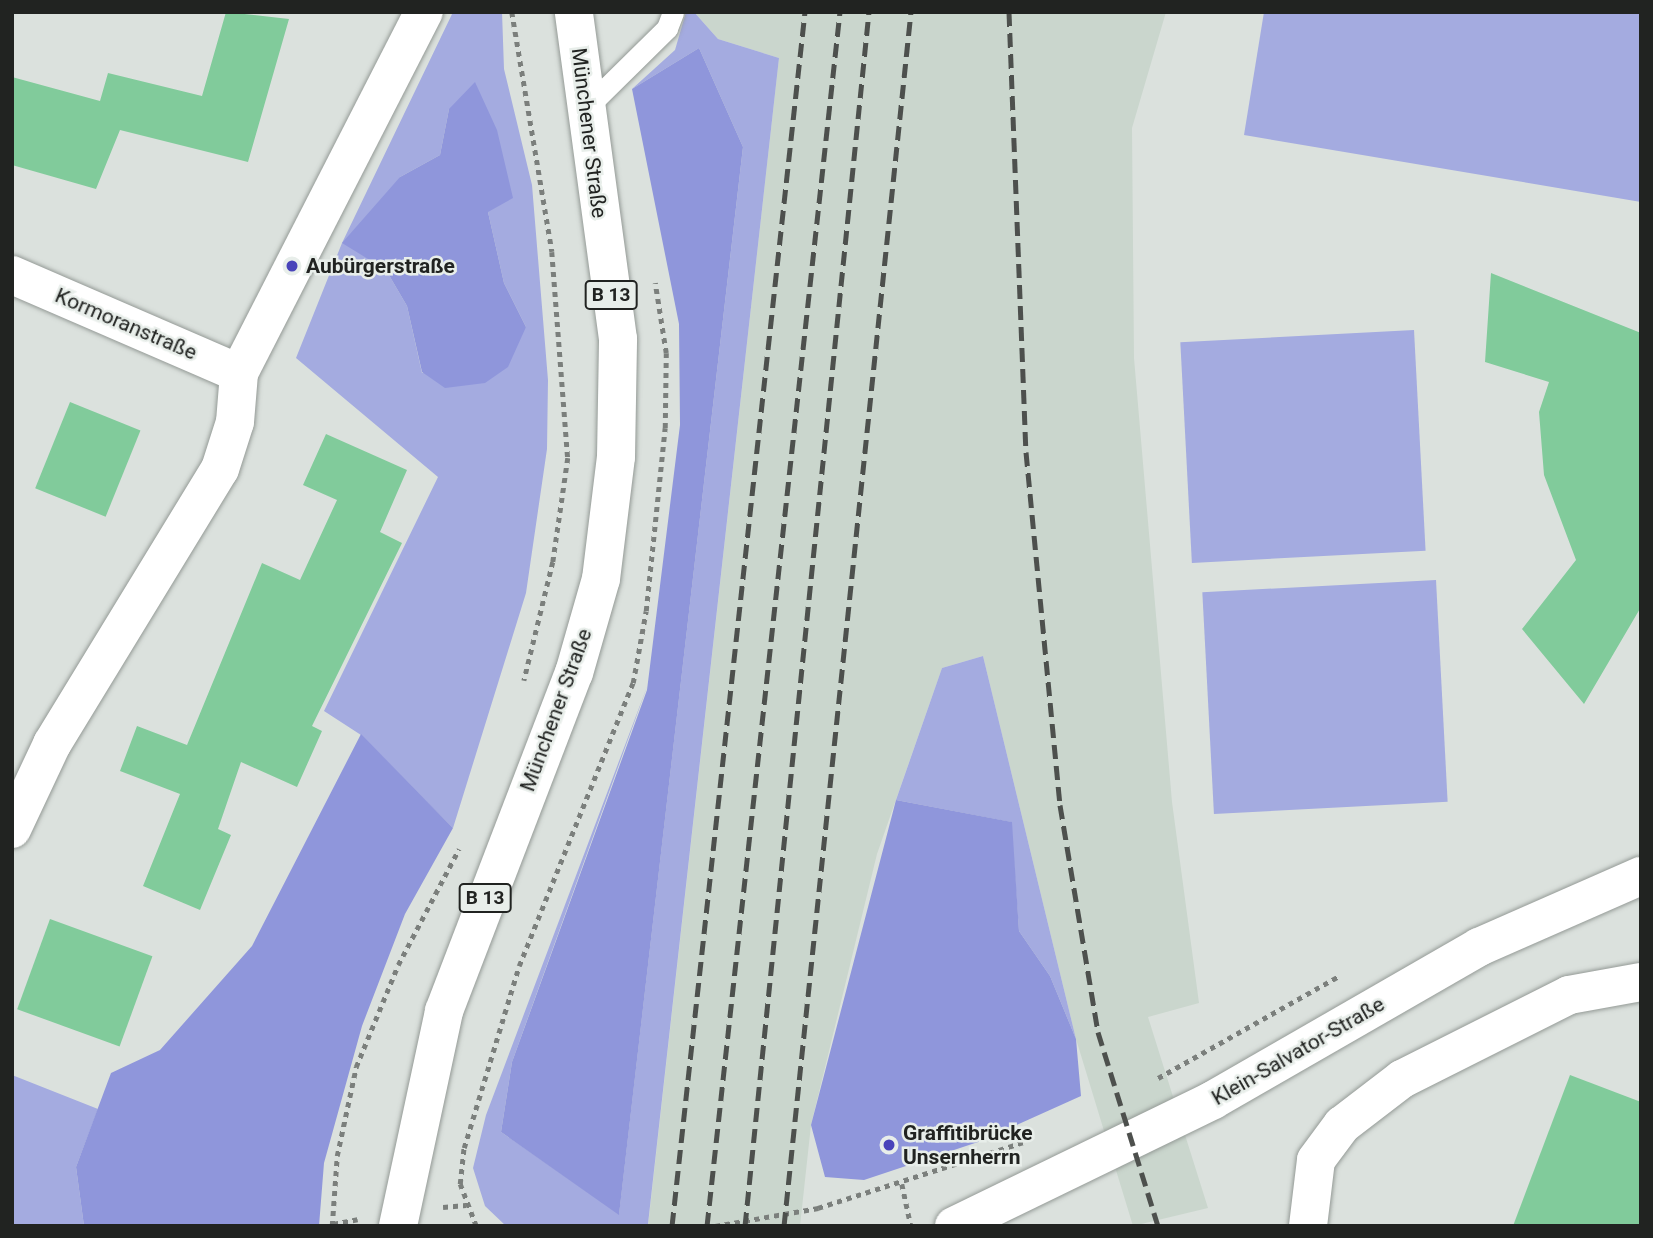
<!DOCTYPE html>
<html>
<head>
<meta charset="utf-8">
<style>
	body { margin:0 }
	#map { position:relative; width:1653px; height:1238px; overflow:hidden; background:#dbe1dd; font-family:Roboto,sans-serif }
	div>[style] { position:absolute }
	[style*='--x'] { left:calc(var(--x)*1px); top:calc(var(--y)*1px); width:calc(var(--w)*1px); rotate:calc(var(--a)*1deg) }
	.built>* { inset:0; background:#cad6cd }
	.green>* { inset:0; background:#a4abe0; transform-origin:0 0 }
	.forest>* { inset:0; background:#8f96db }
	.building>* { inset:0; background:#81cb9b; transform-origin:0 0 }
	.path>* { height:4.5px; margin-top:-2.25px; transform-origin:0; background:repeating-linear-gradient(90deg,#7b7f7c 0 5px,transparent 0 10px) }
	.roads { filter:drop-shadow(0 0 2px #949a96) drop-shadow(0 0 2px #949a96) }
	.lane>* { height:21px; margin:-10.5px; padding:0 10.5px; transform-origin:10.5px; border-radius:10.5px; background:#fff }
	.street>* { height:38px; margin:-19px; padding:0 19px; transform-origin:19px; border-radius:19px; background:#fff }
	.secondary>* { height:38px; margin:-19px; padding:0 19px; transform-origin:19px; border-radius:19px; background:#fff }
	.primary>* { height:38px; margin:-19px; padding:0 19px; transform-origin:19px; border-radius:19px; background:#fff }
	.rail>* { height:5px; margin-top:-2.5px; transform-origin:0; background:repeating-linear-gradient(90deg,#4d504d 0 14px,transparent 0 21px) }
	.dots>* { width:19px; height:19px; translate:-50% -50%; box-sizing:border-box; border:4px solid #e8eeea; border-radius:50% }
	span { translate:-50% -50%; white-space:nowrap; text-align:center; line-height:1.15; -webkit-text-stroke:5px #e8eeea; paint-order:stroke }
	.shield-label span { padding:2px 5px; background:#e8eeea; border:2px solid; border-radius:5px; -webkit-text-stroke-width:0 }
	.shield-label { font-size:19px; color:#212321; font-weight:700 }
	.street-label { font-size:21px; color:#212321 }
	.poi-label { font-size:21px; color:#212321; font-weight:700 }
	.left { translate:0 -50%; text-align:left }
	.frame { position:absolute; inset:0; border:14px solid #212321; pointer-events:none }
</style>
</head>
<body>
<div id="map">
	<div class="built">
		<div style="clip-path:polygon(694px 12px,1166px 12px,1132px 128px,1134px 358px,1172px 802px,1199px 1003px,1148px 1017px,1208px 1208px,1133px 1226px,1076px 1039px,983px 656px,942px 668px,877px 854px,811px 1125px,800px 1226px,648px 1226px,779px 58px,718px 39px)"></div>
	</div>
	<div class="green">
		<div style="clip-path:polygon(evenodd,453px 12px,502px 12px,504px 69px,532px 185px,548px 380px,547px 449px,526px 593px,453px 828px,361px 735px,324px 711px,438px 477px,296px 358px,342px 243px,453px 12px,449px 109px,488px 212px,504px 283px,526px 327px,422px 373px,407px 306px,386px 270px,400px 177px,440px 155px,449px 109px)"></div>
		<div style="clip-path:polygon(686px 12px,694px 12px,718px 39px,779px 58px,648px 1224px,506px 1226px,485px 1206px,473px 1168px,486px 1115px,648px 684px,512px 1062px,501px 1132px,619px 1214px,743px 147px,699px 48px,632px 89px,675px 50px)"></div>
		<div style="clip-path:polygon(1264px 12px,1641px 12px,1641px 202px,1244px 135px)"></div>
		<div style="left:1414px;top:330px;width:221px;height:234px;rotate:87deg"></div>
		<div style="left:1436px;top:580px;width:222px;height:234px;rotate:87deg"></div>
		<div style="clip-path:polygon(983px 656px,1076px 1039px,1050px 976px,1019px 931px,1011px 822px,896px 800px,942px 668px)"></div>
		<div style="clip-path:polygon(12px 1075px,98px 1109px,76px 1167px,84px 1226px,12px 1226px)"></div>
	</div>
	<div class="forest">
		<div style="clip-path:polygon(699px 48px,743px 147px,619px 1215px,501px 1132px,512px 1062px,647px 690px,680px 425px,679px 324px,632px 89px)"></div>
		<div style="clip-path:polygon(475px 82px,497px 130px,513px 198px,488px 212px,504px 283px,526px 327px,508px 367px,485px 383px,445px 388px,422px 372px,407px 306px,386px 270px,342px 243px,400px 177px,440px 155px,449px 109px)"></div>
		<div style="clip-path:polygon(361px 734px,453px 828px,405px 914px,362px 1026px,324px 1163px,319px 1226px,84px 1226px,76px 1167px,111px 1073px,160px 1050px,252px 946px)"></div>
		<div style="clip-path:polygon(896px 800px,1012px 822px,1019px 931px,1050px 976px,1076px 1039px,1081px 1096px,981px 1141px,864px 1180px,825px 1177px,811px 1125px)"></div>
	</div>
	<div class="building">
		<div style="clip-path:polygon(226px 12px,289px 19px,248px 162px,120px 130px,96px 189px,12px 165px,12px 77px,100px 101px,108px 73px,202px 96px)"></div>
		<div style="clip-path:polygon(1491px 273px,1641px 333px,1641px 607px,1584px 704px,1522px 629px,1576px 560px,1544px 475px,1539px 412px,1549px 382px,1485px 362px)"></div>
		<div style="left:70px;top:402px;width:76px;height:93px;rotate:22deg"></div>
		<div style="clip-path:polygon(326px 434px,407px 470px,380px 532px,402px 543px,312px 726px,322px 731px,297px 787px,241px 762px,218px 829px,231px 835px,200px 910px,143px 886px,180px 794px,120px 771px,137px 726px,187px 745px,262px 563px,300px 580px,337px 500px,303px 485px)"></div>
		<div style="left:50px;top:919px;width:109px;height:96px;rotate:20deg"></div>
		<div style="clip-path:polygon(1570px 1075px,1641px 1102px,1641px 1226px,1513px 1226px)"></div>
	</div>
	<div class="path">
		<div style="--x:512;--y:12;--w:243;--a:80.5"></div>
		<div style="--x:552;--y:252;--w:207;--a:85.6"></div>
		<div style="--x:568;--y:458;--w:105;--a:98.2"></div>
		<div style="--x:553;--y:562;--w:122;--a:103.7"></div>
		<div style="--x:1158;--y:1078;--w:208;--a:-29.4"></div>
		<div style="--x:902;--y:1184;--w:43;--a:77.9"></div>
		<div style="--x:443;--y:1207;--w:23;--a:-5"></div>
		<div style="--x:333;--y:1224;--w:25;--a:-11"></div>
		<div style="--x:332;--y:1226;--w:70;--a:-85.9"></div>
		<div style="--x:337;--y:1156;--w:91;--a:-77.9"></div>
		<div style="--x:356;--y:1067;--w:110;--a:-67.6"></div>
		<div style="--x:398;--y:965;--w:131;--a:-62.3"></div>
		<div style="--x:476;--y:1226;--w:45;--a:-110.9"></div>
		<div style="--x:460;--y:1184;--w:36;--a:-84"></div>
		<div style="--x:464;--y:1148;--w:190;--a:-73.2"></div>
		<div style="--x:519;--y:966;--w:305;--a:-68.1"></div>
		<div style="--x:633;--y:683;--w:73;--a:-79.8"></div>
		<div style="--x:646;--y:611;--w:184;--a:-84.1"></div>
		<div style="--x:665;--y:428;--w:75;--a:-89.2"></div>
		<div style="--x:666;--y:353;--w:71;--a:-98.9"></div>
		<div style="--x:715;--y:1226;--w:105;--a:-9.9"></div>
		<div style="--x:818;--y:1208;--w:219;--a:-17.8"></div>
	</div>
	<div class="roads">
		<div class="lane">
			<div style="--x:586;--y:108;--w:114;--a:-44.6"></div>
			<div style="--x:667;--y:28;--w:17;--a:-69"></div>
		</div>
		<div class="street">
			<div style="--x:12;--y:275;--w:247;--a:23.4"></div>
			<div style="--x:12;--y:829;--w:94;--a:-64.8"></div>
			<div style="--x:52;--y:744;--w:322;--a:-58.6"></div>
			<div style="--x:220;--y:469;--w:49;--a:-72.3"></div>
			<div style="--x:235;--y:422;--w:49;--a:-85.3"></div>
			<div style="--x:239;--y:373;--w:406;--a:-62.9"></div>
			<div style="--x:1308;--y:1226;--w:66;--a:-83.1"></div>
			<div style="--x:1316;--y:1160;--w:44;--a:-53.4"></div>
			<div style="--x:1342;--y:1125;--w:76;--a:-37.5"></div>
			<div style="--x:1402;--y:1079;--w:187;--a:-26.7"></div>
			<div style="--x:1569;--y:995;--w:73;--a:-10.2"></div>
		</div>
		<div class="secondary">
			<div style="--x:954;--y:1226;--w:288;--a:-25.9"></div>
			<div style="--x:1213;--y:1100;--w:307;--a:-29.9"></div>
			<div style="--x:1479;--y:947;--w:177;--a:-23.7"></div>
		</div>
		<div class="primary">
			<div style="--x:398;--y:1226;--w:220;--a:-77.9"></div>
			<div style="--x:444;--y:1011;--w:362;--a:-69"></div>
			<div style="--x:574;--y:673;--w:98;--a:-74"></div>
			<div style="--x:601;--y:579;--w:123;--a:-83"></div>
			<div style="--x:616;--y:457;--w:118;--a:-89"></div>
			<div style="--x:618;--y:339;--w:330;--a:-97.7"></div>
		</div>
	</div>
	<div class="rail">
		<div style="--x:1009;--y:12;--w:440;--a:87.8"></div>
		<div style="--x:1026;--y:452;--w:355;--a:84.5"></div>
		<div style="--x:1060;--y:805;--w:230;--a:80.5"></div>
		<div style="--x:1098;--y:1032;--w:203;--a:72.8"></div>
		<div style="--x:672;--y:1226;--w:1221;--a:-83.75"></div>
		<div style="--x:707;--y:1226;--w:1221;--a:-83.75"></div>
		<div style="--x:745;--y:1226;--w:1220;--a:-84.17"></div>
		<div style="--x:784;--y:1226;--w:1221;--a:-84.03"></div>
	</div>
	<div class="dots">
		<div style="left:292px;top:266px;background:#4944ba"></div>
		<div style="left:889px;top:1145px;background:#4944ba"></div>
	</div>
	<div class="shield-label">
		<span style="left:611px;top:295px">B 13</span>
		<span style="left:485px;top:898px">B 13</span>
	</div>
	<div class="street-label">
		<span style="left:589px;top:133px;rotate:83deg">Münchener Straße</span>
		<span style="left:126px;top:324px;rotate:23deg">Kormoranstraße</span>
		<span style="left:556px;top:710px;rotate:-70deg">Münchener Straße</span>
		<span style="left:1298px;top:1051px;rotate:-30deg">Klein-Salvator-Straße</span>
	</div>
	<div class="poi-label">
		<span class="left" style="left:306px;top:266px">Aubürgerstraße</span>
		<span class="left" style="left:903px;top:1145px">Graffitibrücke<br>Unsernherrn</span>
	</div>
	<div class="frame"></div>
</div>
</body>
</html>
